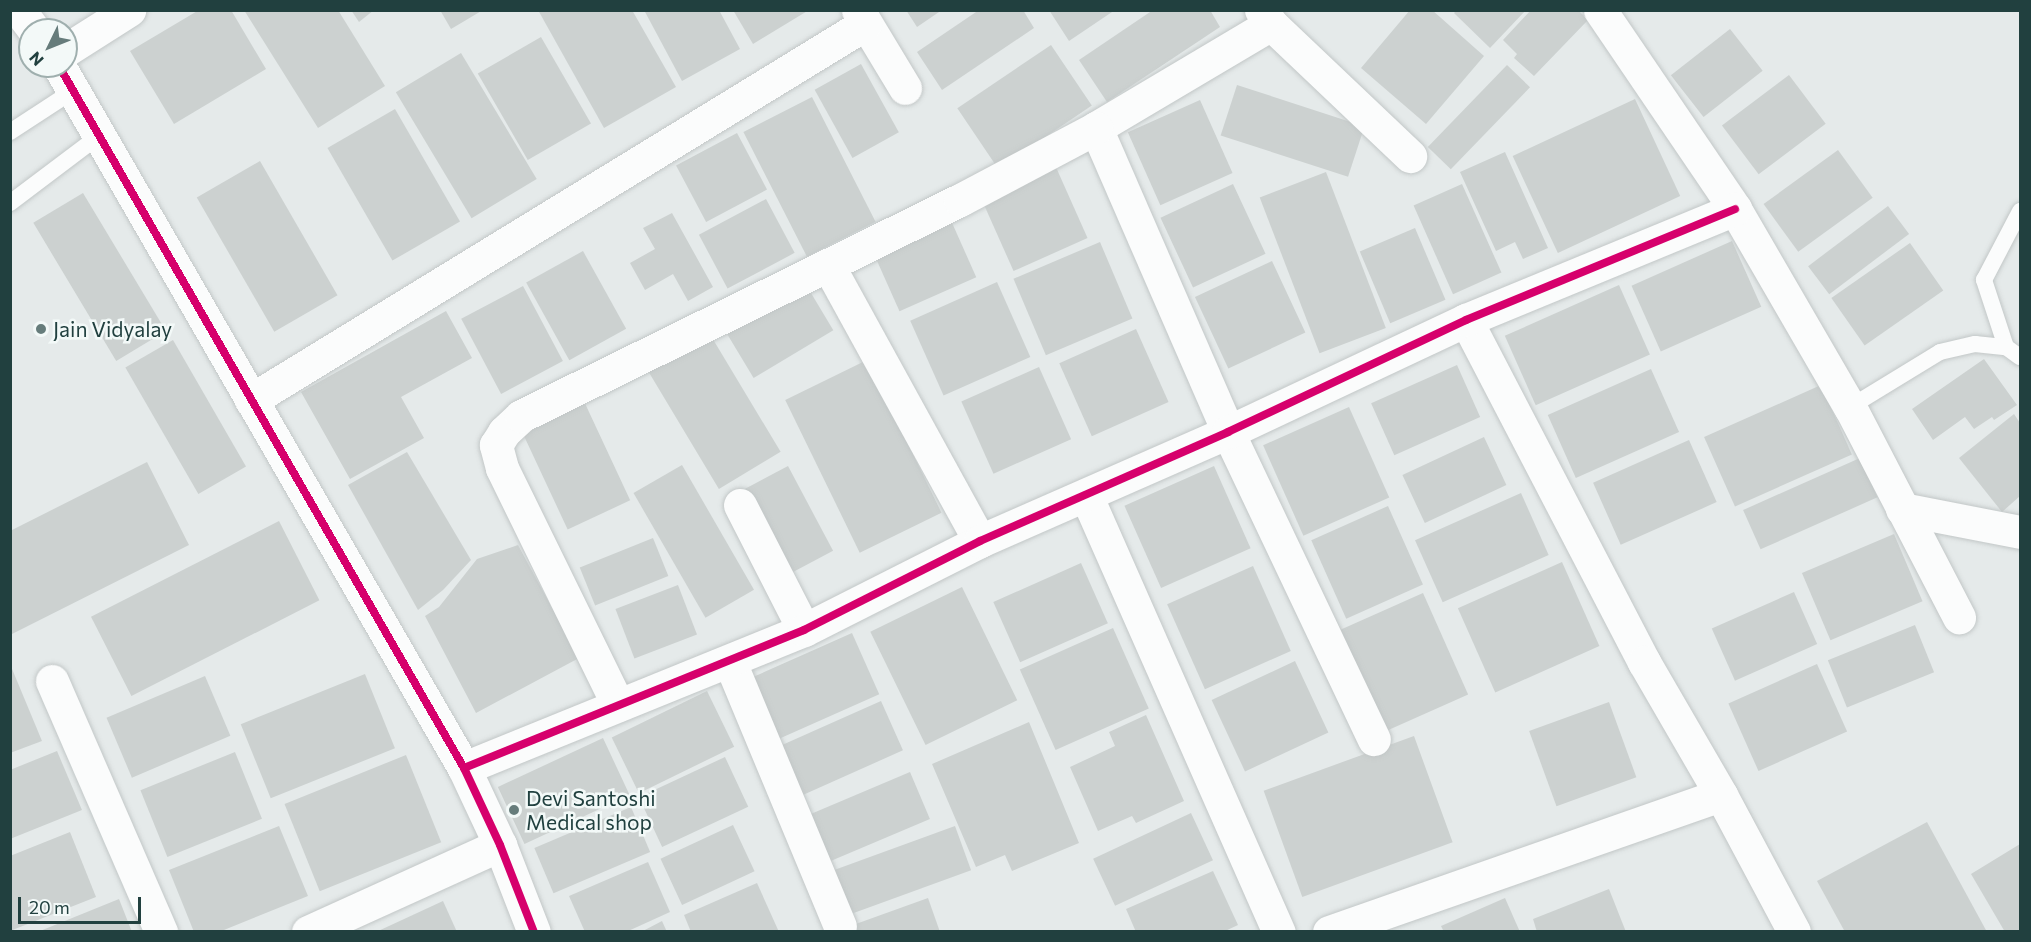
<!DOCTYPE html>
<html>
<head>
<meta charset="utf-8">
<style>
	body { margin:0 }
	#map { position:relative; width:2031px; height:942px; overflow:hidden; background:#e5eaea; font-family:Commissioner,sans-serif }
	div>[style] { position:absolute }
	[style*='--x'] { left:calc(var(--x)*1px); top:calc(var(--y)*1px); width:calc(var(--w)*1px); rotate:calc(var(--a)*1deg) }
	.building>* { inset:0; background:#ccd1d0; transform-origin:0 0 }
	.roads { filter:drop-shadow(0 0 2px #c2c7c7) drop-shadow(0 0 2px #c2c7c7) }
	.service>* { height:16px; margin:-8px; padding:0 8px; transform-origin:8px; border-radius:8px; background:#fbfcfc }
	.minor>* { height:33px; margin:-16.5px; padding:0 16.5px; transform-origin:16.5px; border-radius:16.5px; background:#fbfcfc }
	.tertiary>* { height:33px; margin:-16.5px; padding:0 16.5px; transform-origin:16.5px; border-radius:16.5px; background:#fbfcfc }
	.cycleway>* { height:8px; margin:-4px; padding:0 4px; transform-origin:4px; border-radius:4px; background:#d6006c }
	.dots>* { width:16px; height:16px; translate:-50% -50%; box-sizing:border-box; border:3px solid #f3f9f8; border-radius:50% }
	span { translate:-50% -50%; white-space:nowrap; text-align:center; line-height:1.15; -webkit-text-stroke:5px #f3f9f8; paint-order:stroke }
	.poi-label { font-size:21px; color:#21403f }
	.left { translate:0 -50%; text-align:left }
	.frame { position:absolute; inset:0; border:12px solid #21403f; pointer-events:none }
	.north { position:absolute; left:18px; top:18px; width:60px; height:60px; box-sizing:border-box; background:#f3f9f8; border:2px solid #9fafae; border-radius:50%; rotate:227deg; font-size:16px; font-weight:700; line-height:24px; text-align:center; color:#21403f }
	.north::after { content:''; display:block; margin:auto; width:21px; height:27px; background:#667c7b; clip-path:polygon(50% 0,100% 100%,50% 72%,0 100%) }
	.scale { position:absolute; left:18px; top:897px; width:123px; height:27px; box-sizing:border-box; border:3px solid #21403f; border-top:0; padding-left:8px; font-size:18px; line-height:21px; white-space:nowrap; color:#21403f; -webkit-text-stroke:4px #f3f9f8; paint-order:stroke }
</style>
</head>
<body>
<div id="map">
	<div class="building">
		<div style="clip-path:polygon(199px 10px,231px 10px,266px 69px,174px 124px,130px 51px)"></div>
		<div style="clip-path:polygon(244px 10px,338px 10px,385px 86px,318px 128px)"></div>
		<div style="clip-path:polygon(351px 10px,374px 10px,359px 22px)"></div>
		<div style="clip-path:polygon(440px 10px,483px 10px,451px 29px)"></div>
		<div style="clip-path:polygon(538px 10px,632px 10px,676px 87px,604px 128px)"></div>
		<div style="clip-path:polygon(644px 10px,719px 10px,740px 49px,682px 81px)"></div>
		<div style="clip-path:polygon(733px 10px,809px 10px,753px 44px)"></div>
		<div style="clip-path:polygon(906px 10px,942px 10px,917px 27px)"></div>
		<div style="clip-path:polygon(979px 10px,1023px 10px,1034px 28px,942px 90px,917px 52px)"></div>
		<div style="clip-path:polygon(1049px 10px,1115px 10px,1069px 41px)"></div>
		<div style="clip-path:polygon(1153px 10px,1210px 10px,1220px 27px,1107px 102px,1079px 60px)"></div>
		<div style="clip-path:polygon(1410px 10px,1432px 10px,1484px 56px,1426px 124px,1361px 68px)"></div>
		<div style="clip-path:polygon(1457px 10px,1526px 10px,1490px 48px,1454px 13px)"></div>
		<div style="clip-path:polygon(1531px 10px,1578px 10px,1588px 20px,1534px 76px,1514px 58px,1517px 54px,1503px 40px)"></div>
		<div style="left:1730px;top:29px;width:53px;height:75px;rotate:52deg"></div>
		<div style="left:541px;top:37px;width:100px;height:73px;rotate:60deg"></div>
		<div style="left:1051px;top:45px;width:73px;height:113px;rotate:56deg"></div>
		<div style="left:461px;top:53px;width:147px;height:76px;rotate:59deg"></div>
		<div style="left:861px;top:64px;width:78px;height:53px;rotate:61deg"></div>
		<div style="left:1507px;top:65px;width:32px;height:114px;rotate:44deg"></div>
		<div style="left:1789px;top:75px;width:61px;height:84px;rotate:53deg"></div>
		<div style="left:1237px;top:85px;width:134px;height:53px;rotate:18deg"></div>
		<div style="left:812px;top:97px;width:140px;height:77px;rotate:63deg"></div>
		<div style="left:1635px;top:99px;width:107px;height:135px;rotate:65deg"></div>
		<div style="left:1200px;top:100px;width:80px;height:79px;rotate:66deg"></div>
		<div style="left:395px;top:109px;width:130px;height:78px;rotate:60deg"></div>
		<div style="left:737px;top:133px;width:64px;height:69px;rotate:62deg"></div>
		<div style="left:1838px;top:150px;width:59px;height:92px;rotate:54deg"></div>
		<div style="clip-path:polygon(1505px 152px,1548px 248px,1523px 259px,1515px 242px,1496px 251px,1460px 172px)"></div>
		<div style="left:260px;top:161px;width:155px;height:73px;rotate:60deg"></div>
		<div style="left:1055px;top:165px;width:80px;height:81px;rotate:66deg"></div>
		<div style="left:1326px;top:172px;width:167px;height:71px;rotate:69deg"></div>
		<div style="left:1233px;top:184px;width:77px;height:80px;rotate:65deg"></div>
		<div style="left:1462px;top:184px;width:97px;height:53px;rotate:66deg"></div>
		<div style="left:83px;top:193px;width:161px;height:58px;rotate:59deg"></div>
		<div style="left:766px;top:199px;width:61px;height:76px;rotate:62deg"></div>
		<div style="left:1888px;top:206px;width:35px;height:100px;rotate:53deg"></div>
		<div style="clip-path:polygon(672px 213px,713px 287px,688px 301px,673px 274px,645px 290px,630px 263px,655px 249px,643px 228px)"></div>
		<div style="left:949px;top:216px;width:67px;height:84px;rotate:66deg"></div>
		<div style="left:1415px;top:228px;width:78px;height:60px;rotate:67deg"></div>
		<div style="left:1732px;top:241px;width:72px;height:110px;rotate:66deg"></div>
		<div style="left:1100px;top:242px;width:83px;height:94px;rotate:67deg"></div>
		<div style="left:1910px;top:243px;width:58px;height:96px;rotate:55deg"></div>
		<div style="left:583px;top:251px;width:89px;height:65px;rotate:61deg"></div>
		<div style="left:1272px;top:261px;width:79px;height:85px;rotate:65deg"></div>
		<div style="left:997px;top:282px;width:82px;height:95px;rotate:66deg"></div>
		<div style="left:805px;top:283px;width:55px;height:93px;rotate:59deg"></div>
		<div style="left:1619px;top:285px;width:76px;height:125px;rotate:66deg"></div>
		<div style="left:523px;top:286px;width:85px;height:70px;rotate:62deg"></div>
		<div style="clip-path:polygon(446px 311px,472px 358px,401px 397px,424px 438px,350px 479px,301px 392px)"></div>
		<div style="left:1136px;top:329px;width:80px;height:84px;rotate:66deg"></div>
		<div style="left:708px;top:331px;width:141px;height:72px;rotate:59deg"></div>
		<div style="left:173px;top:340px;width:146px;height:55px;rotate:60deg"></div>
		<div style="clip-path:polygon(1984px 359px,2017px 405px,1994px 420px,1992px 417px,1974px 429px,1965px 417px,1933px 440px,1912px 409px)"></div>
		<div style="left:867px;top:360px;width:170px;height:91px;rotate:64deg"></div>
		<div style="left:1457px;top:365px;width:57px;height:94px;rotate:66deg"></div>
		<div style="left:1039px;top:367px;width:79px;height:85px;rotate:66deg"></div>
		<div style="left:1651px;top:369px;width:69px;height:113px;rotate:66deg"></div>
		<div style="left:1821px;top:385px;width:76px;height:128px;rotate:66deg"></div>
		<div style="left:582px;top:397px;width:114px;height:69px;rotate:65deg"></div>
		<div style="left:1349px;top:407px;width:99px;height:94px;rotate:66deg"></div>
		<div style="clip-path:polygon(2014px 414px,2020px 423px,2020px 496px,2002px 512px,1959px 458px)"></div>
		<div style="left:1484px;top:437px;width:53px;height:90px;rotate:65deg"></div>
		<div style="left:1689px;top:440px;width:68px;height:105px;rotate:66deg"></div>
		<div style="clip-path:polygon(407px 452px,471px 560px,443px 590px,418px 610px,348px 485px)"></div>
		<div style="left:1860px;top:458px;width:43px;height:128px;rotate:66deg"></div>
		<div style="clip-path:polygon(147px 462px,189px 545px,10px 635px,10px 531px)"></div>
		<div style="left:682px;top:465px;width:144px;height:56px;rotate:60deg"></div>
		<div style="left:788px;top:466px;width:96px;height:49px;rotate:62deg"></div>
		<div style="left:1214px;top:466px;width:90px;height:98px;rotate:66deg"></div>
		<div style="left:1521px;top:493px;width:68px;height:116px;rotate:66deg"></div>
		<div style="left:1388px;top:506px;width:86px;height:84px;rotate:66deg"></div>
		<div style="left:279px;top:521px;width:89px;height:211px;rotate:63deg"></div>
		<div style="left:1894px;top:534px;width:73px;height:100px;rotate:67deg"></div>
		<div style="left:653px;top:538px;width:41px;height:79px;rotate:68deg"></div>
		<div style="clip-path:polygon(518px 545px,579px 658px,476px 713px,425px 616px,439px 607px,477px 559px)"></div>
		<div style="left:1562px;top:562px;width:92px;height:114px;rotate:66deg"></div>
		<div style="left:1081px;top:563px;width:66px;height:96px;rotate:66deg"></div>
		<div style="left:1253px;top:566px;width:93px;height:94px;rotate:66deg"></div>
		<div style="left:678px;top:585px;width:53px;height:67px;rotate:69deg"></div>
		<div style="left:962px;top:587px;width:126px;height:102px;rotate:64deg"></div>
		<div style="left:1794px;top:592px;width:57px;height:90px;rotate:66deg"></div>
		<div style="left:1423px;top:593px;width:111px;height:91px;rotate:66deg"></div>
		<div style="left:1915px;top:625px;width:51px;height:94px;rotate:68deg"></div>
		<div style="left:1113px;top:628px;width:88px;height:102px;rotate:66deg"></div>
		<div style="left:852px;top:633px;width:67px;height:117px;rotate:66deg"></div>
		<div style="left:1295px;top:661px;width:79px;height:92px;rotate:65deg"></div>
		<div style="clip-path:polygon(10px 664px,42px 741px,10px 753px)"></div>
		<div style="left:1817px;top:664px;width:74px;height:97px;rotate:66deg"></div>
		<div style="left:365px;top:674px;width:80px;height:134px;rotate:68deg"></div>
		<div style="left:205px;top:676px;width:65px;height:107px;rotate:67deg"></div>
		<div style="left:707px;top:691px;width:62px;height:106px;rotate:64deg"></div>
		<div style="left:881px;top:701px;width:54px;height:120px;rotate:66deg"></div>
		<div style="left:1609px;top:702px;width:80px;height:85px;rotate:70deg"></div>
		<div style="clip-path:polygon(1146px 715px,1184px 801px,1136px 823px,1132px 816px,1098px 831px,1070px 767px,1115px 746px,1109px 732px)"></div>
		<div style="clip-path:polygon(1029px 722px,1079px 843px,1012px 871px,1005px 855px,976px 867px,932px 764px)"></div>
		<div style="left:1414px;top:736px;width:113px;height:160px;rotate:70deg"></div>
		<div style="left:603px;top:738px;width:63px;height:116px;rotate:65deg"></div>
		<div style="clip-path:polygon(57px 751px,82px 810px,10px 839px,10px 770px)"></div>
		<div style="left:235px;top:752px;width:72px;height:102px;rotate:68deg"></div>
		<div style="left:406px;top:755px;width:94px;height:131px;rotate:68deg"></div>
		<div style="left:725px;top:757px;width:55px;height:95px;rotate:65deg"></div>
		<div style="left:910px;top:772px;width:51px;height:111px;rotate:67deg"></div>
		<div style="left:631px;top:807px;width:49px;height:105px;rotate:67deg"></div>
		<div style="left:1191px;top:813px;width:52px;height:108px;rotate:65deg"></div>
		<div style="clip-path:polygon(1927px 822px,1987px 932px,1845px 932px,1817px 881px)"></div>
		<div style="left:733px;top:825px;width:51px;height:80px;rotate:65deg"></div>
		<div style="clip-path:polygon(279px 826px,308px 896px,219px 932px,194px 932px,169px 870px)"></div>
		<div style="left:955px;top:826px;width:47px;height:130px;rotate:70deg"></div>
		<div style="clip-path:polygon(70px 832px,96px 897px,10px 931px,10px 856px)"></div>
		<div style="clip-path:polygon(2020px 844px,2020px 932px,2005px 932px,1971px 874px)"></div>
		<div style="clip-path:polygon(648px 862px,670px 912px,626px 932px,585px 932px,569px 896px)"></div>
		<div style="clip-path:polygon(1213px 871px,1238px 925px,1223px 932px,1136px 932px,1126px 909px)"></div>
		<div style="clip-path:polygon(757px 883px,779px 932px,691px 932px,684px 915px)"></div>
		<div style="clip-path:polygon(1609px 889px,1626px 932px,1537px 932px,1533px 919px)"></div>
		<div style="clip-path:polygon(928px 898px,940px 932px,856px 932px,853px 925px)"></div>
		<div style="clip-path:polygon(1505px 898px,1520px 932px,1444px 932px,1441px 926px)"></div>
		<div style="clip-path:polygon(119px 899px,132px 932px,40px 932px,40px 931px)"></div>
		<div style="clip-path:polygon(443px 901px,457px 932px,376px 932px)"></div>
		<div style="clip-path:polygon(662px 921px,667px 932px,641px 932px)"></div>
	</div>
	<div class="roads">
		<div class="service">
			<div style="--x:10;--y:132;--w:75;--a:-33.1"></div>
			<div style="--x:10;--y:203;--w:111;--a:-37"></div>
			<div style="--x:2006;--y:347;--w:71;--a:-108.2"></div>
			<div style="--x:1984;--y:280;--w:78;--a:-62.4"></div>
			<div style="--x:1850;--y:407;--w:105;--a:-31.4"></div>
			<div style="--x:1940;--y:352;--w:36;--a:-13"></div>
			<div style="--x:1975;--y:344;--w:31;--a:6"></div>
			<div style="--x:2006;--y:347;--w:17;--a:36"></div>
		</div>
		<div class="minor">
			<div style="--x:858;--y:10;--w:91;--a:58.9"></div>
			<div style="--x:1261;--y:10;--w:17;--a:54"></div>
			<div style="--x:1271;--y:24;--w:192;--a:43.5"></div>
			<div style="--x:1600;--y:10;--w:240;--a:55.8"></div>
			<div style="--x:1735;--y:209;--w:229;--a:59.9"></div>
			<div style="--x:1850;--y:407;--w:237;--a:62.6"></div>
			<div style="--x:1271;--y:24;--w:204;--a:149.3"></div>
			<div style="--x:1096;--y:128;--w:331;--a:66.5"></div>
			<div style="--x:1228;--y:432;--w:340;--a:64.6"></div>
			<div style="--x:66;--y:50;--w:75;--a:-32.4"></div>
			<div style="--x:828;--y:265;--w:315;--a:61.2"></div>
			<div style="--x:1466;--y:320;--w:386;--a:62.5"></div>
			<div style="--x:1644;--y:662;--w:154;--a:59.9"></div>
			<div style="--x:1721;--y:795;--w:155;--a:61.9"></div>
			<div style="--x:251;--y:400;--w:720;--a:-31.48"></div>
			<div style="--x:1086;--y:495;--w:478;--a:66.2"></div>
			<div style="--x:740;--y:505;--w:140;--a:62.9"></div>
			<div style="--x:1902;--y:509;--w:120;--a:11"></div>
			<div style="--x:730;--y:662;--w:286;--a:67.4"></div>
			<div style="--x:52;--y:681;--w:274;--a:66.5"></div>
			<div style="--x:618;--y:705;--w:264;--a:-116.1"></div>
			<div style="--x:502;--y:468;--w:24;--a:-105"></div>
			<div style="--x:496;--y:445;--w:15;--a:-58"></div>
			<div style="--x:504;--y:432;--w:23;--a:-43"></div>
			<div style="--x:521;--y:416;--w:489;--a:-26.2"></div>
			<div style="--x:960;--y:200;--w:154;--a:-27.9"></div>
			<div style="--x:464;--y:768;--w:367;--a:-22.1"></div>
			<div style="--x:804;--y:630;--w:197;--a:-26.8"></div>
			<div style="--x:980;--y:541;--w:271;--a:-23.7"></div>
			<div style="--x:1228;--y:432;--w:263;--a:-25.2"></div>
			<div style="--x:1466;--y:320;--w:291;--a:-22.4"></div>
			<div style="--x:308;--y:932;--w:211;--a:-24.4"></div>
			<div style="--x:1329;--y:932;--w:415;--a:-19.3"></div>
		</div>
		<div class="tertiary">
			<div style="--x:19;--y:10;--w:25;--a:53"></div>
			<div style="--x:59;--y:66;--w:810;--a:60.02"></div>
			<div style="--x:464;--y:768;--w:85;--a:64.9"></div>
			<div style="--x:500;--y:845;--w:93;--a:68.7"></div>
		</div>
	</div>
	<div class="cycleway">
		<div style="--x:59;--y:66;--w:810;--a:60.02"></div>
		<div style="--x:464;--y:768;--w:85;--a:64.9"></div>
		<div style="--x:500;--y:845;--w:93;--a:68.7"></div>
		<div style="--x:464;--y:768;--w:367;--a:-22.1"></div>
		<div style="--x:804;--y:630;--w:197;--a:-26.8"></div>
		<div style="--x:980;--y:541;--w:271;--a:-23.7"></div>
		<div style="--x:1228;--y:432;--w:263;--a:-25.2"></div>
		<div style="--x:1466;--y:320;--w:291;--a:-22.4"></div>
	</div>
	<div class="dots">
		<div style="left:41px;top:329px;background:#667c7b"></div>
		<div style="left:514px;top:810px;background:#667c7b"></div>
	</div>
	<div class="poi-label">
		<span class="left" style="left:53px;top:329px">Jain Vidyalay</span>
		<span class="left" style="left:526px;top:810px">Devi Santoshi<br>Medical shop</span>
	</div>
	<div class="frame"></div>
	<div class="north">N</div>
	<div class="scale">20 m</div>
</div>
</body>
</html>
